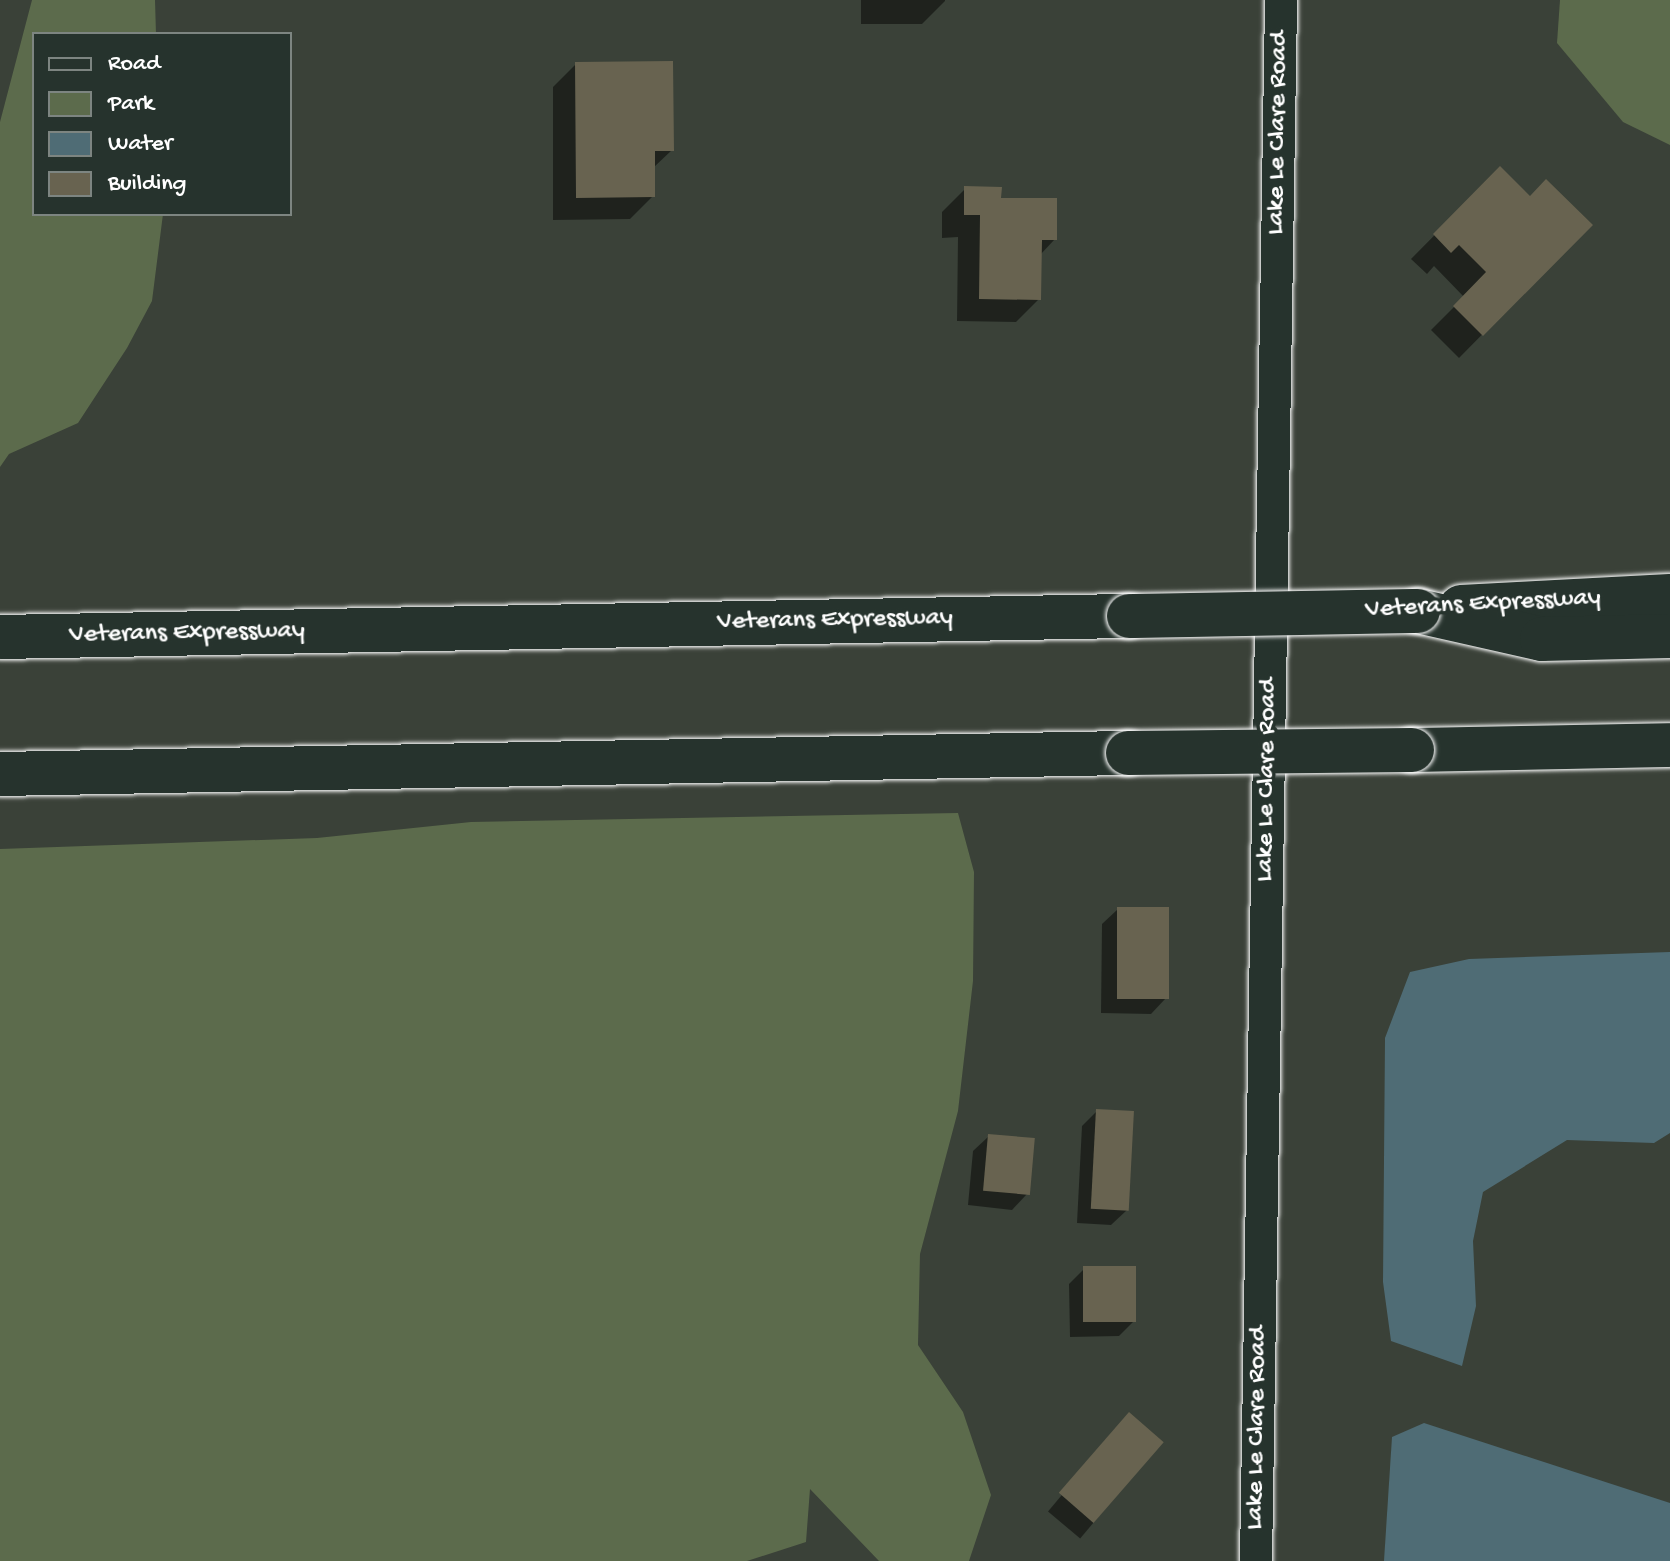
<!DOCTYPE html>
<html>
<head>
<meta charset="utf-8">
<style>
	body { margin:0 }
	#map { position:relative; width:1670px; height:1561px; overflow:hidden; background:#3a4138; font-family:"Gochi Hand",sans-serif }
	div>[style] { position:absolute }
	[style*='--x'] { left:calc(var(--x)*1px); top:calc(var(--y)*1px); width:calc(var(--w)*1px); rotate:calc(var(--a)*1deg) }
	.green>* { inset:0; background:#5c6b4c }
	.water>* { inset:0; background:#4f6c75 }
	.shadow>* { inset:0; background:#0007; transform-origin:0 0 }
	.building>* { inset:0; background:#686350; transform-origin:0 0 }
	.roads { filter:drop-shadow(0 0 2px #fff) drop-shadow(0 0 2px #fff) }
	.minor>* { height:32px; margin:-16px; padding:0 16px; transform-origin:16px; border-radius:16px; background:#26332d }
	.motorway>* { height:44px; margin:-22px; padding:0 22px; transform-origin:22px; border-radius:22px; background:#26332d }
	.bridges { filter:drop-shadow(0 0 2px #fff) drop-shadow(0 0 2px #fff) }
	.motorway-bridge>* { height:44px; margin:-22px; padding:0 22px; transform-origin:22px; border-radius:22px; background:#26332d }
	span { translate:-50% -50%; white-space:nowrap; text-align:center; line-height:1.15; -webkit-text-stroke:7px #26332d; paint-order:stroke }
	.street-label { font-size:26px; color:#fff }
	.legend { position:absolute; left:32px; top:32px; width:260px; height:184px; box-sizing:border-box; background:#26332d; border:2px solid #7d8581; margin:0; padding:10px 14px; list-style:none; font-size:24px; color:#fff }
	.legend li { display:flex; align-items:center; gap:16px; height:40px }
	.legend b { width:40px; border:2px solid #7d8581 }
</style>
</head>
<body>
<div id="map">
	<div class="green">
		<div style="clip-path:polygon(32px 0,155px 0,156px 34px,34px 34px,34px 214px,163px 214px,152px 301px,127px 348px,78px 423px,9px 454px,0 467px,0 122px)"></div>
		<div style="clip-path:polygon(1560px 0,1670px 0,1670px 145px,1623px 122px,1557px 43px)"></div>
		<div style="clip-path:polygon(958px 813px,974px 872px,973px 981px,958px 1111px,920px 1254px,918px 1345px,963px 1412px,991px 1495px,969px 1561px,879px 1561px,810px 1489px,806px 1542px,747px 1561px,0 1561px,0 849px,317px 838px,471px 822px)"></div>
	</div>
	<div class="water">
		<div style="clip-path:polygon(1670px 952px,1670px 1133px,1654px 1143px,1567px 1140px,1483px 1192px,1473px 1241px,1476px 1306px,1462px 1366px,1391px 1341px,1383px 1282px,1385px 1038px,1410px 972px,1469px 959px)"></div>
		<div style="clip-path:polygon(1424px 1423px,1670px 1503px,1670px 1561px,1384px 1561px,1392px 1437px)"></div>
	</div>
	<div class="shadow">
		<div style="clip-path:polygon(861px 0,945px 0,945px 1px,922px 24px,861px 24px)"></div>
		<div style="clip-path:polygon(576px 64px,672px 150px,653px 168px,653px 196px,630px 219px,553px 220px,553px 87px)"></div>
		<div style="clip-path:polygon(1500px 169px,1529px 198px,1590px 225px,1459px 358px,1431px 330px,1464px 297px,1434px 266px,1427px 274px,1411px 259px)"></div>
		<div style="clip-path:polygon(965px 189px,1055px 239px,1040px 255px,1039px 299px,1016px 322px,957px 321px,958px 237px,942px 238px,942px 212px)"></div>
		<div style="clip-path:polygon(1118px 909px,1166px 998px,1151px 1014px,1101px 1013px,1102px 924px)"></div>
		<div style="clip-path:polygon(1097px 1111px,1127px 1210px,1111px 1225px,1077px 1223px,1082px 1126px)"></div>
		<div style="clip-path:polygon(989px 1136px,1027px 1194px,1012px 1210px,968px 1205px,973px 1151px)"></div>
		<div style="clip-path:polygon(1084px 1269px,1134px 1321px,1119px 1336px,1070px 1337px,1069px 1284px)"></div>
		<div style="left:1129px;top:1415px;width:42px;height:126px;rotate:40deg"></div>
	</div>
	<div class="building">
		<div style="clip-path:polygon(673px 61px,674px 151px,655px 151px,655px 197px,576px 198px,575px 62px)"></div>
		<div style="clip-path:polygon(1500px 166px,1530px 196px,1546px 179px,1593px 225px,1483px 336px,1453px 306px,1486px 272px,1459px 245px,1451px 253px,1433px 234px)"></div>
		<div style="clip-path:polygon(964px 186px,1002px 187px,1001px 198px,1057px 198px,1057px 240px,1042px 240px,1041px 300px,979px 299px,980px 215px,964px 215px)"></div>
		<div style="left:1117px;top:907px;width:52px;height:92px"></div>
		<div style="left:1096px;top:1109px;width:38px;height:100px;rotate:3deg"></div>
		<div style="left:988px;top:1134px;width:47px;height:57px;rotate:5deg"></div>
		<div style="left:1136px;top:1266px;width:56px;height:53px;rotate:90deg"></div>
		<div style="left:1129px;top:1412px;width:46px;height:107px;rotate:41deg"></div>
	</div>
	<div class="roads">
		<div class="minor">
			<div style="--x:1256;--y:1561;--w:1561;--a:-89.08"></div>
		</div>
		<div class="motorway">
			<div style="--x:1461;--y:607;--w:209;--a:-3"></div>
			<div style="--x:1418;--y:611;--w:127;--a:12.7"></div>
			<div style="--x:1542;--y:639;--w:128;--a:-1.3"></div>
			<div style="--x:0;--y:637;--w:1129;--a:-1.07"></div>
			<div style="--x:1412;--y:750;--w:258;--a:-1.1"></div>
			<div style="--x:0;--y:774;--w:1128;--a:-1.07"></div>
		</div>
	</div>
	<div class="bridges">
		<div class="motorway-bridge">
			<div style="--x:1129;--y:616;--w:289;--a:-1"></div>
			<div style="--x:1128;--y:753;--w:284;--a:-0.6"></div>
		</div>
	</div>
	<div class="street-label">
		<span style="left:1279px;top:133px;rotate:-89deg">Lake Le Clare Road</span>
		<span style="left:1483px;top:605px;rotate:-3deg">Veterans Expressway</span>
		<span style="left:835px;top:621px;rotate:-1deg">Veterans Expressway</span>
		<span style="left:187px;top:634px;rotate:-1deg">Veterans Expressway</span>
		<span style="left:1268px;top:780px;rotate:-89deg">Lake Le Clare Road</span>
		<span style="left:1258px;top:1428px;rotate:-89deg">Lake Le Clare Road</span>
	</div>
	<ul class="legend">
	<li><b style="height:10px;background:#26332d"></b>Road</li>
	<li><b style="height:22px;background:#5c6b4c"></b>Park</li>
	<li><b style="height:22px;background:#4f6c75"></b>Water</li>
	<li><b style="height:22px;background:#686350"></b>Building</li>
	</ul>
</div>
</body>
</html>
